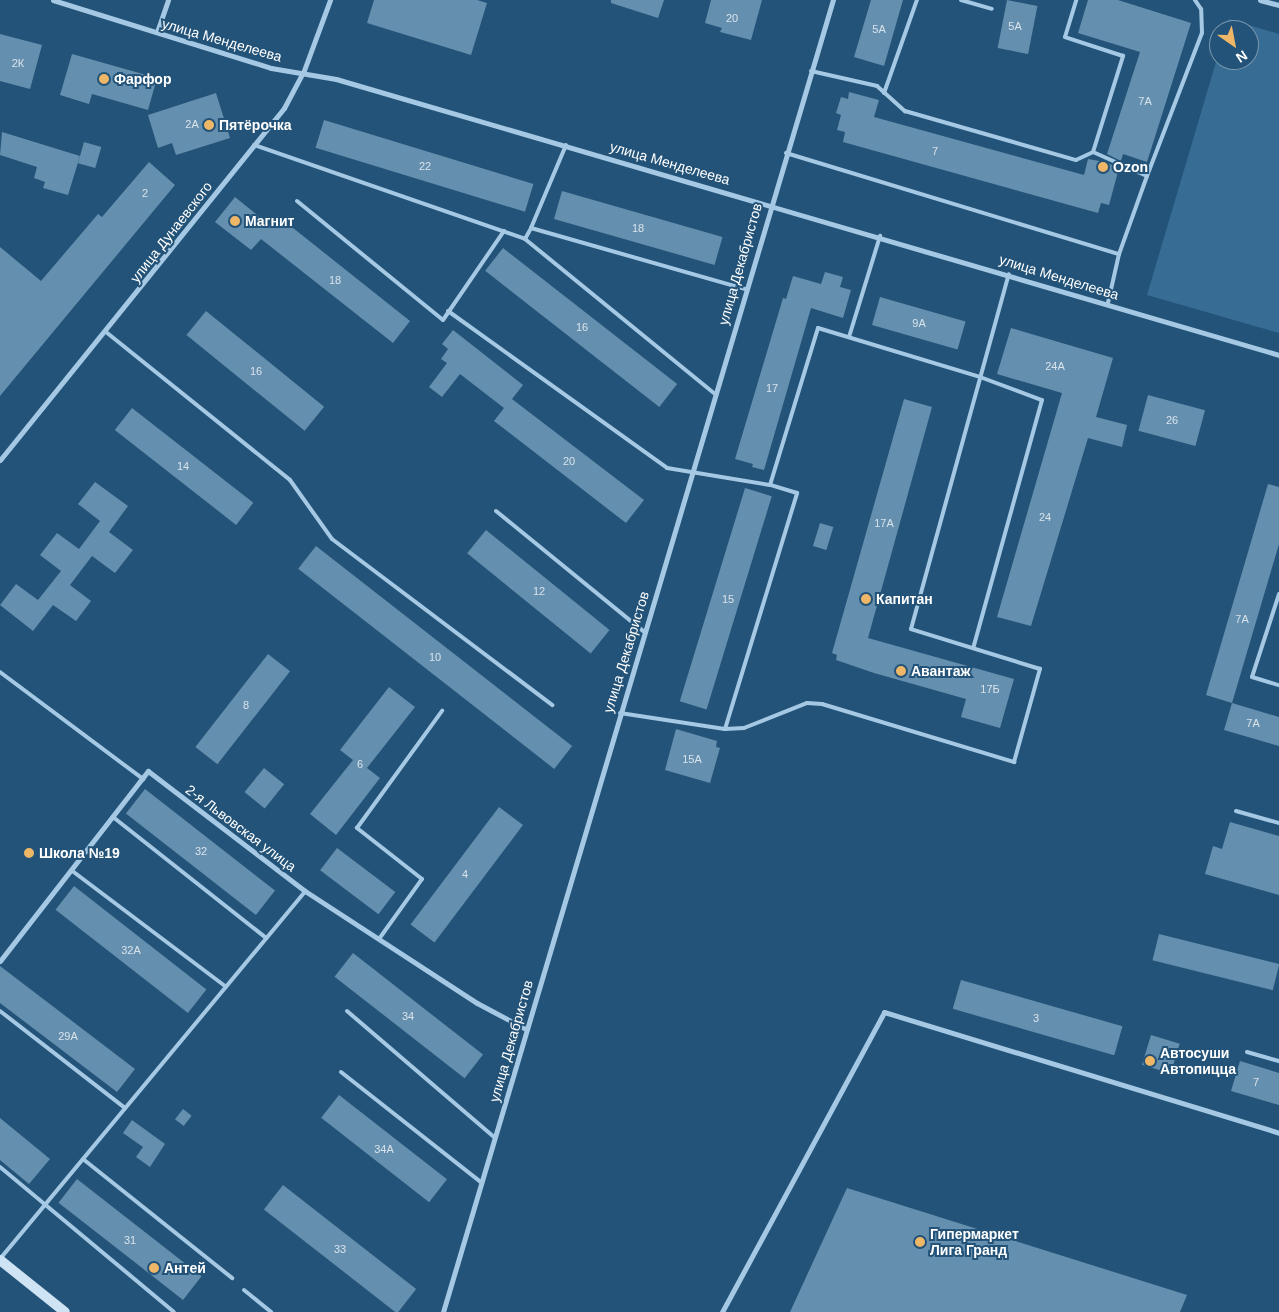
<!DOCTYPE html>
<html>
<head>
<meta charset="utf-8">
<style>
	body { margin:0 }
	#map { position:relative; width:1279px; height:1312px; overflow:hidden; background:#235378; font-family:Arial,sans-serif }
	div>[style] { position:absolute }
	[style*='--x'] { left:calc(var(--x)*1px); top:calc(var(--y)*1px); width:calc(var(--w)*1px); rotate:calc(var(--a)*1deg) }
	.green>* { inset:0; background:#376d95 }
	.building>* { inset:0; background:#658fae; transform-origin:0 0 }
	.service>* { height:4px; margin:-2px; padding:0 2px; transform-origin:2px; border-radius:2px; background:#a5c9e4 }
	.minor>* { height:5px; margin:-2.5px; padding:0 2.5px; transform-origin:2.5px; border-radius:2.5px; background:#a5c9e4 }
	.secondary>* { height:10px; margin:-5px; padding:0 5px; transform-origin:5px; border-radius:5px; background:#cee3f4 }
	.dots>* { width:14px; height:14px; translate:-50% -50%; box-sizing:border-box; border:2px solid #235378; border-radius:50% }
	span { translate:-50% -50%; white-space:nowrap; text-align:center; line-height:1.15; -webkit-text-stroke:4px #235378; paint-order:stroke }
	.number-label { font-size:11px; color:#d8e3eb }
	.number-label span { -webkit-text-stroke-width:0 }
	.street-label { font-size:14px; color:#fff }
	.poi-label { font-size:14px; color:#fff; font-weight:700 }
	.left { translate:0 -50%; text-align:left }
	.north { position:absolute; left:1209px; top:20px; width:50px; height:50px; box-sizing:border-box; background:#235378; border:1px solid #7b98ae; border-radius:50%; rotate:147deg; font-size:14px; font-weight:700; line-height:20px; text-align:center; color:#fff }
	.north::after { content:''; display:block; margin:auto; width:18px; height:22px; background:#eeb768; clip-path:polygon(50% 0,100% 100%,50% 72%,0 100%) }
</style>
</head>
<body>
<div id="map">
	<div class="green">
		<div style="clip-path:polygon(1229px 19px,1279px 34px,1279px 333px,1147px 295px,1219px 52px,1219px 60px,1249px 60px,1249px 30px,1225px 30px)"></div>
	</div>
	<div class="building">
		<div style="clip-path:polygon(374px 0,477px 0,487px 3px,471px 55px,367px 23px)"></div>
		<div style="clip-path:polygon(611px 0,664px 0,658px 18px,611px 3px)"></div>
		<div style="clip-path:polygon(711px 0,762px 0,751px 40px,720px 32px,722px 28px,705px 23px)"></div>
		<div style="clip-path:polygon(871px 0,903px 0,884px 66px,854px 57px)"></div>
		<div style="left:1007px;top:0;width:31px;height:49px;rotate:11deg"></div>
		<div style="clip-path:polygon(1088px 0,1118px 0,1191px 23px,1147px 162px,1123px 154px,1121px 161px,1107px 154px,1140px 52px,1078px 33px)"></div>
		<div style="clip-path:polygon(0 34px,42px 45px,30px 89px,0 81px)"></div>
		<div style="clip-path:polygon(72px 54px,157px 78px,148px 110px,92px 94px,89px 104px,60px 95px)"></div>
		<div style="clip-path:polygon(849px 92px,879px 100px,874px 117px,1084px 175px,1088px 159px,1105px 162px,1119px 168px,1109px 205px,1101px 203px,1098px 213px,843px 142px,845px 132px,837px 130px,841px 115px,836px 113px,841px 97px,848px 99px)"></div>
		<div style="clip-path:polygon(216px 93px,230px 138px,176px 155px,172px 143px,158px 148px,148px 115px)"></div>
		<div style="left:324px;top:120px;width:219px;height:29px;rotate:17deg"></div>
		<div style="clip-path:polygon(2px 132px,80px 156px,68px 195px,43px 188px,45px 182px,34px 178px,37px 167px,0 155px)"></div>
		<div style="left:84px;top:142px;width:18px;height:22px;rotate:16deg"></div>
		<div style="clip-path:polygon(149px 162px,175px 185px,0 396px,0 247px,41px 281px,98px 214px,102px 217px)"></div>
		<div style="left:562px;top:191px;width:167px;height:29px;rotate:16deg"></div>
		<div style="clip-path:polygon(235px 197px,271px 226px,278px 216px,410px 321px,393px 343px,261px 239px,251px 250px,215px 222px)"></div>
		<div style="left:503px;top:248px;width:221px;height:29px;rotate:38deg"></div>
		<div style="clip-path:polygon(825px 272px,843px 277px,840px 287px,851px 290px,843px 318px,811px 308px,764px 470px,752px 467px,753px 464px,735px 459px,783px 298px,786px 299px,793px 276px,821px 284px)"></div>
		<div style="left:880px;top:297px;width:89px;height:29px;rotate:16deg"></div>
		<div style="left:206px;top:311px;width:152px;height:31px;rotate:39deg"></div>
		<div style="clip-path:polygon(1011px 328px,1113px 358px,1096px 417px,1127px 425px,1122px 447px,1088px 438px,1031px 626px,997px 617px,1062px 393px,997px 374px)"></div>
		<div style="clip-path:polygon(453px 330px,523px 385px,512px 399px,644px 500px,626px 523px,494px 421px,504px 408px,460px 374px,442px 397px,429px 387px,447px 363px,441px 359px,448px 349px,442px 344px)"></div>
		<div style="left:1148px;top:395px;width:59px;height:37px;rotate:15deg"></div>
		<div style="clip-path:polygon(904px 399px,932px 407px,868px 638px,1014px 679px,1000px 728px,961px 717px,966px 699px,874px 673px,836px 660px,837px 655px,832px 653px)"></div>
		<div style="left:132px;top:408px;width:154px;height:28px;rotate:38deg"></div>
		<div style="clip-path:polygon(95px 482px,128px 506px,109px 532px,133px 550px,115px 573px,92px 556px,70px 585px,91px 601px,76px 621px,53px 605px,33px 631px,0 605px,16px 584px,38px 600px,61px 571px,40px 555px,57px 533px,79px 549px,100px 521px,78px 504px)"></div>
		<div style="clip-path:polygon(1268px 484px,1279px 487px,1279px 544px,1232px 703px,1206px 695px)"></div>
		<div style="left:745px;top:488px;width:28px;height:223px;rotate:17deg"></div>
		<div style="left:820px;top:523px;width:14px;height:24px;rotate:17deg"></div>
		<div style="left:486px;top:530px;width:159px;height:30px;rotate:39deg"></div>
		<div style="left:316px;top:546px;width:325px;height:29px;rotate:38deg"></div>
		<div style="left:268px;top:654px;width:28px;height:118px;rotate:38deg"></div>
		<div style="clip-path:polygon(389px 687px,415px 707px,367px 768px,380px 778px,336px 835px,310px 814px,353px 760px,340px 750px)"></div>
		<div style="clip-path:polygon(1232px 703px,1279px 717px,1279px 746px,1224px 730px)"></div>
		<div style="clip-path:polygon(676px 729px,717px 741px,716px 747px,720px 748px,710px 783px,665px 770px)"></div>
		<div style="left:264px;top:768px;width:26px;height:31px;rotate:39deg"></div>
		<div style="left:145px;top:789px;width:165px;height:31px;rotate:38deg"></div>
		<div style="left:499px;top:807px;width:30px;height:147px;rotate:37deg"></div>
		<div style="clip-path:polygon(1230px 822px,1279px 836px,1279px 895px,1205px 874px,1213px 846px,1222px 849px)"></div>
		<div style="left:337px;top:848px;width:73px;height:28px;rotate:37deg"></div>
		<div style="left:74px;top:886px;width:168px;height:30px;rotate:38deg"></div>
		<div style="left:1159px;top:934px;width:124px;height:27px;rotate:14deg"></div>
		<div style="left:353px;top:953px;width:165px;height:30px;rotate:38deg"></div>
		<div style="clip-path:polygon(0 966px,135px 1069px,117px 1092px,0 1003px)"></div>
		<div style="left:961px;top:980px;width:168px;height:30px;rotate:16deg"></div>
		<div style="left:1151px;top:1035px;width:30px;height:31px;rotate:17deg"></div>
		<div style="clip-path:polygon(1240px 1061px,1279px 1073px,1279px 1105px,1231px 1091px)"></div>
		<div style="left:339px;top:1095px;width:137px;height:29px;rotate:38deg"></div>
		<div style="left:183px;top:1109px;width:11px;height:13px;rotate:38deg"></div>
		<div style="clip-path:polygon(0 1118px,50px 1159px,29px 1184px,0 1160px)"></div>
		<div style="clip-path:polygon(132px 1120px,165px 1144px,150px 1167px,136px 1157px,143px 1147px,123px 1133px)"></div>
		<div style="left:77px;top:1179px;width:158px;height:30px;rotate:38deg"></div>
		<div style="left:283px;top:1185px;width:169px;height:31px;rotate:38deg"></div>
		<div style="clip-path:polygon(847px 1188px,1187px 1295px,1180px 1312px,790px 1312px)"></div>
	</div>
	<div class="service">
		<div style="--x:961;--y:0;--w:32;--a:16"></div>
		<div style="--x:811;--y:71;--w:68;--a:12.8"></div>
		<div style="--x:877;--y:86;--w:38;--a:42"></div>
		<div style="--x:905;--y:111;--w:178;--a:16"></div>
		<div style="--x:1076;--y:160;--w:19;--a:-25"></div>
		<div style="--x:1093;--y:152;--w:101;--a:-72.6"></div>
		<div style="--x:1123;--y:56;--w:61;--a:-161.9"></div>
		<div style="--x:1065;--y:37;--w:39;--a:-73"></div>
		<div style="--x:884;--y:93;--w:99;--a:-70.5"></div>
		<div style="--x:254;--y:145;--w:287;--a:19.1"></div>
		<div style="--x:525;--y:239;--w:244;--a:39.2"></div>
		<div style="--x:1093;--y:152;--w:59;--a:24"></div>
		<div style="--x:1147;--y:176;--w:83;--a:109.7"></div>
		<div style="--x:786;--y:153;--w:348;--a:16.9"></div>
		<div style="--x:1119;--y:254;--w:50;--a:102.7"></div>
		<div style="--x:1147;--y:176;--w:153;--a:-69"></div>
		<div style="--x:1202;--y:33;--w:24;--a:-92"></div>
		<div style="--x:1201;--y:9;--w:11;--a:-124"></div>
		<div style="--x:297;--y:201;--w:188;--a:39.2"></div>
		<div style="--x:443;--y:320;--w:108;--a:-55.6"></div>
		<div style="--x:531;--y:228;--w:90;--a:-67.1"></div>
		<div style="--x:525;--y:239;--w:13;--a:-61"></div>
		<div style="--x:531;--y:228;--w:223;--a:15.9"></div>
		<div style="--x:448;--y:311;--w:269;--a:35.6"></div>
		<div style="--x:667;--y:468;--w:104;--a:9.4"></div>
		<div style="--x:770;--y:485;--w:164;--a:-73"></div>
		<div style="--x:818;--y:328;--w:169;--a:16.8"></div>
		<div style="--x:980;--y:377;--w:66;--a:20.4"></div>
		<div style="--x:1042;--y:400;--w:257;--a:105.5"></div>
		<div style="--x:106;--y:332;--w:236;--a:38.8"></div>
		<div style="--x:290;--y:480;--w:72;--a:54.6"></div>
		<div style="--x:332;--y:539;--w:276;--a:37"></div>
		<div style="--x:849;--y:337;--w:106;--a:-72.9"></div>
		<div style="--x:496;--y:511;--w:190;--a:39.2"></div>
		<div style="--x:1279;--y:594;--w:87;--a:108"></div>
		<div style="--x:1252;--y:677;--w:28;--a:17"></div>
		<div style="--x:0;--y:672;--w:179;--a:36.8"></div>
		<div style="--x:620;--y:713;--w:106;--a:8.7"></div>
		<div style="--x:725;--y:729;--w:19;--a:-3"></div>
		<div style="--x:744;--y:728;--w:68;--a:-21.6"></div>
		<div style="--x:807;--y:703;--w:15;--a:4"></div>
		<div style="--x:822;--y:704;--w:201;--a:16.8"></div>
		<div style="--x:1014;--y:762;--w:97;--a:-74.4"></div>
		<div style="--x:1040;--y:669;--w:135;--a:-162.8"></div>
		<div style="--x:911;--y:629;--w:368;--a:-74.6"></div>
		<div style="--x:725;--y:729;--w:247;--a:-73"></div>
		<div style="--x:797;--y:493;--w:28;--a:-163"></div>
		<div style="--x:1236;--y:811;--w:45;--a:15.6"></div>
		<div style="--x:113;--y:817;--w:195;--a:38.3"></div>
		<div style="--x:71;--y:870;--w:194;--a:37"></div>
		<div style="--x:379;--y:939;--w:74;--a:-54.4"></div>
		<div style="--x:422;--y:879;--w:83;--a:-141.9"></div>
		<div style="--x:357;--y:828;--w:145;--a:-54"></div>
		<div style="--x:0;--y:1011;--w:158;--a:37.8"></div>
		<div style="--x:347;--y:1011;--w:194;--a:40.6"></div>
		<div style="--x:1247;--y:1052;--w:33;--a:16"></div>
		<div style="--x:341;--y:1072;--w:178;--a:38.2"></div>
		<div style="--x:83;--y:1159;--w:191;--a:38.6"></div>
		<div style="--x:0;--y:1167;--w:226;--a:39.8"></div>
		<div style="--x:0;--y:1259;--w:478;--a:-50.3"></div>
		<div style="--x:244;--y:1290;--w:35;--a:39"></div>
	</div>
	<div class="minor">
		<div style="--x:53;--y:0;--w:228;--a:17.3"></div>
		<div style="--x:271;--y:68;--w:66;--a:9.6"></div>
		<div style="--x:336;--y:79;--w:983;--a:16.31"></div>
		<div style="--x:1260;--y:0;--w:20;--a:15"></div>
		<div style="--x:157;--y:32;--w:34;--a:-71"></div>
		<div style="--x:0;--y:460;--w:452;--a:-51.1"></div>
		<div style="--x:284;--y:108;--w:40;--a:-62"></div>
		<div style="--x:303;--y:73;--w:78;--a:-69.7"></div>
		<div style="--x:0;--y:961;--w:241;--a:-52.1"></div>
		<div style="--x:148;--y:771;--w:198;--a:37.4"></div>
		<div style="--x:305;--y:891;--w:205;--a:33.1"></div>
		<div style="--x:477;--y:1003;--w:55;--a:28"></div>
		<div style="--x:443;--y:1312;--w:1369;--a:-73.45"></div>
		<div style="--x:722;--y:1312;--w:341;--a:-61.6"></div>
		<div style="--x:884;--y:1012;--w:413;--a:17"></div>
	</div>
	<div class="secondary">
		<div style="--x:0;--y:1260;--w:83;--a:38.7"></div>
	</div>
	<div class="dots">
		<div style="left:104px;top:79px;background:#eeb768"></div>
		<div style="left:209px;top:125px;background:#eeb768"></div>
		<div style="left:1103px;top:167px;background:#eeb768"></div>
		<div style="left:235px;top:221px;background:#eeb768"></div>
		<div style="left:866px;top:599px;background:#eeb768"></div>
		<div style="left:901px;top:671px;background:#eeb768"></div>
		<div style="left:29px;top:853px;background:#eeb768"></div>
		<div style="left:1150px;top:1061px;background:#eeb768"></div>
		<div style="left:920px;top:1242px;background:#eeb768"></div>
		<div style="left:154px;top:1268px;background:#eeb768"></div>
	</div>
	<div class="number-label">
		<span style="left:732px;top:18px">20</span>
		<span style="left:1015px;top:26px">5А</span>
		<span style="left:879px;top:29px">5А</span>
		<span style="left:18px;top:63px">2К</span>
		<span style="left:1145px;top:101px">7А</span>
		<span style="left:192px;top:124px">2А</span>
		<span style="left:935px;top:151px">7</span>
		<span style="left:425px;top:166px">22</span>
		<span style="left:145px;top:193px">2</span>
		<span style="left:638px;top:228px">18</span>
		<span style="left:335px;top:280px">18</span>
		<span style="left:919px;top:323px">9А</span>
		<span style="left:582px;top:327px">16</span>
		<span style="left:1055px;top:366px">24А</span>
		<span style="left:256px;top:371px">16</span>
		<span style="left:772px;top:388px">17</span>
		<span style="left:1172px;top:420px">26</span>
		<span style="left:569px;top:461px">20</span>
		<span style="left:183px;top:466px">14</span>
		<span style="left:1045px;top:517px">24</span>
		<span style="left:884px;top:523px">17А</span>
		<span style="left:539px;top:591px">12</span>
		<span style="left:728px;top:599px">15</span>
		<span style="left:1242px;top:619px">7А</span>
		<span style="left:435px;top:657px">10</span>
		<span style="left:990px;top:689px">17Б</span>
		<span style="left:246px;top:705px">8</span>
		<span style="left:1253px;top:723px">7А</span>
		<span style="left:692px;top:759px">15А</span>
		<span style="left:360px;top:764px">6</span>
		<span style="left:201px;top:851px">32</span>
		<span style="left:465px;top:874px">4</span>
		<span style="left:131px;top:950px">32А</span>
		<span style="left:408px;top:1016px">34</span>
		<span style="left:1036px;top:1018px">3</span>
		<span style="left:68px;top:1036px">29А</span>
		<span style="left:1256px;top:1082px">7</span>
		<span style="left:384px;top:1149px">34А</span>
		<span style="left:130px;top:1240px">31</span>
		<span style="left:340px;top:1249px">33</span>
	</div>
	<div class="street-label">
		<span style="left:222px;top:40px;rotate:16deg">улица Менделеева</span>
		<span style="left:670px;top:163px;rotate:16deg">улица Менделеева</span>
		<span style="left:171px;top:232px;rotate:-52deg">улица Дунаевского</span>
		<span style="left:740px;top:264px;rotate:-74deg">улица Декабристов</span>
		<span style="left:1059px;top:277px;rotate:17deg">улица Менделеева</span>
		<span style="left:626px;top:652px;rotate:-73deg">улица Декабристов</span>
		<span style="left:241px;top:828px;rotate:37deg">2-я Львовская улица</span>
		<span style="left:511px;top:1041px;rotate:-74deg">улица Декабристов</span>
	</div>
	<div class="poi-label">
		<span class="left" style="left:114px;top:79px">Фарфор</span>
		<span class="left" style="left:219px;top:125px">Пятёрочка</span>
		<span class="left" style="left:1113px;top:167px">Ozon</span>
		<span class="left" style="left:245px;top:221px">Магнит</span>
		<span class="left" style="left:876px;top:599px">Капитан</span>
		<span class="left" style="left:911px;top:671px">Авантаж</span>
		<span class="left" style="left:39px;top:853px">Школа №19</span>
		<span class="left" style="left:1160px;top:1061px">Автосуши<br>Автопицца</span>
		<span class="left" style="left:930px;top:1242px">Гипермаркет<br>Лига Гранд</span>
		<span class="left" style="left:164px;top:1268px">Антей</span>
	</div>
	<div class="north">N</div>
</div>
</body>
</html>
